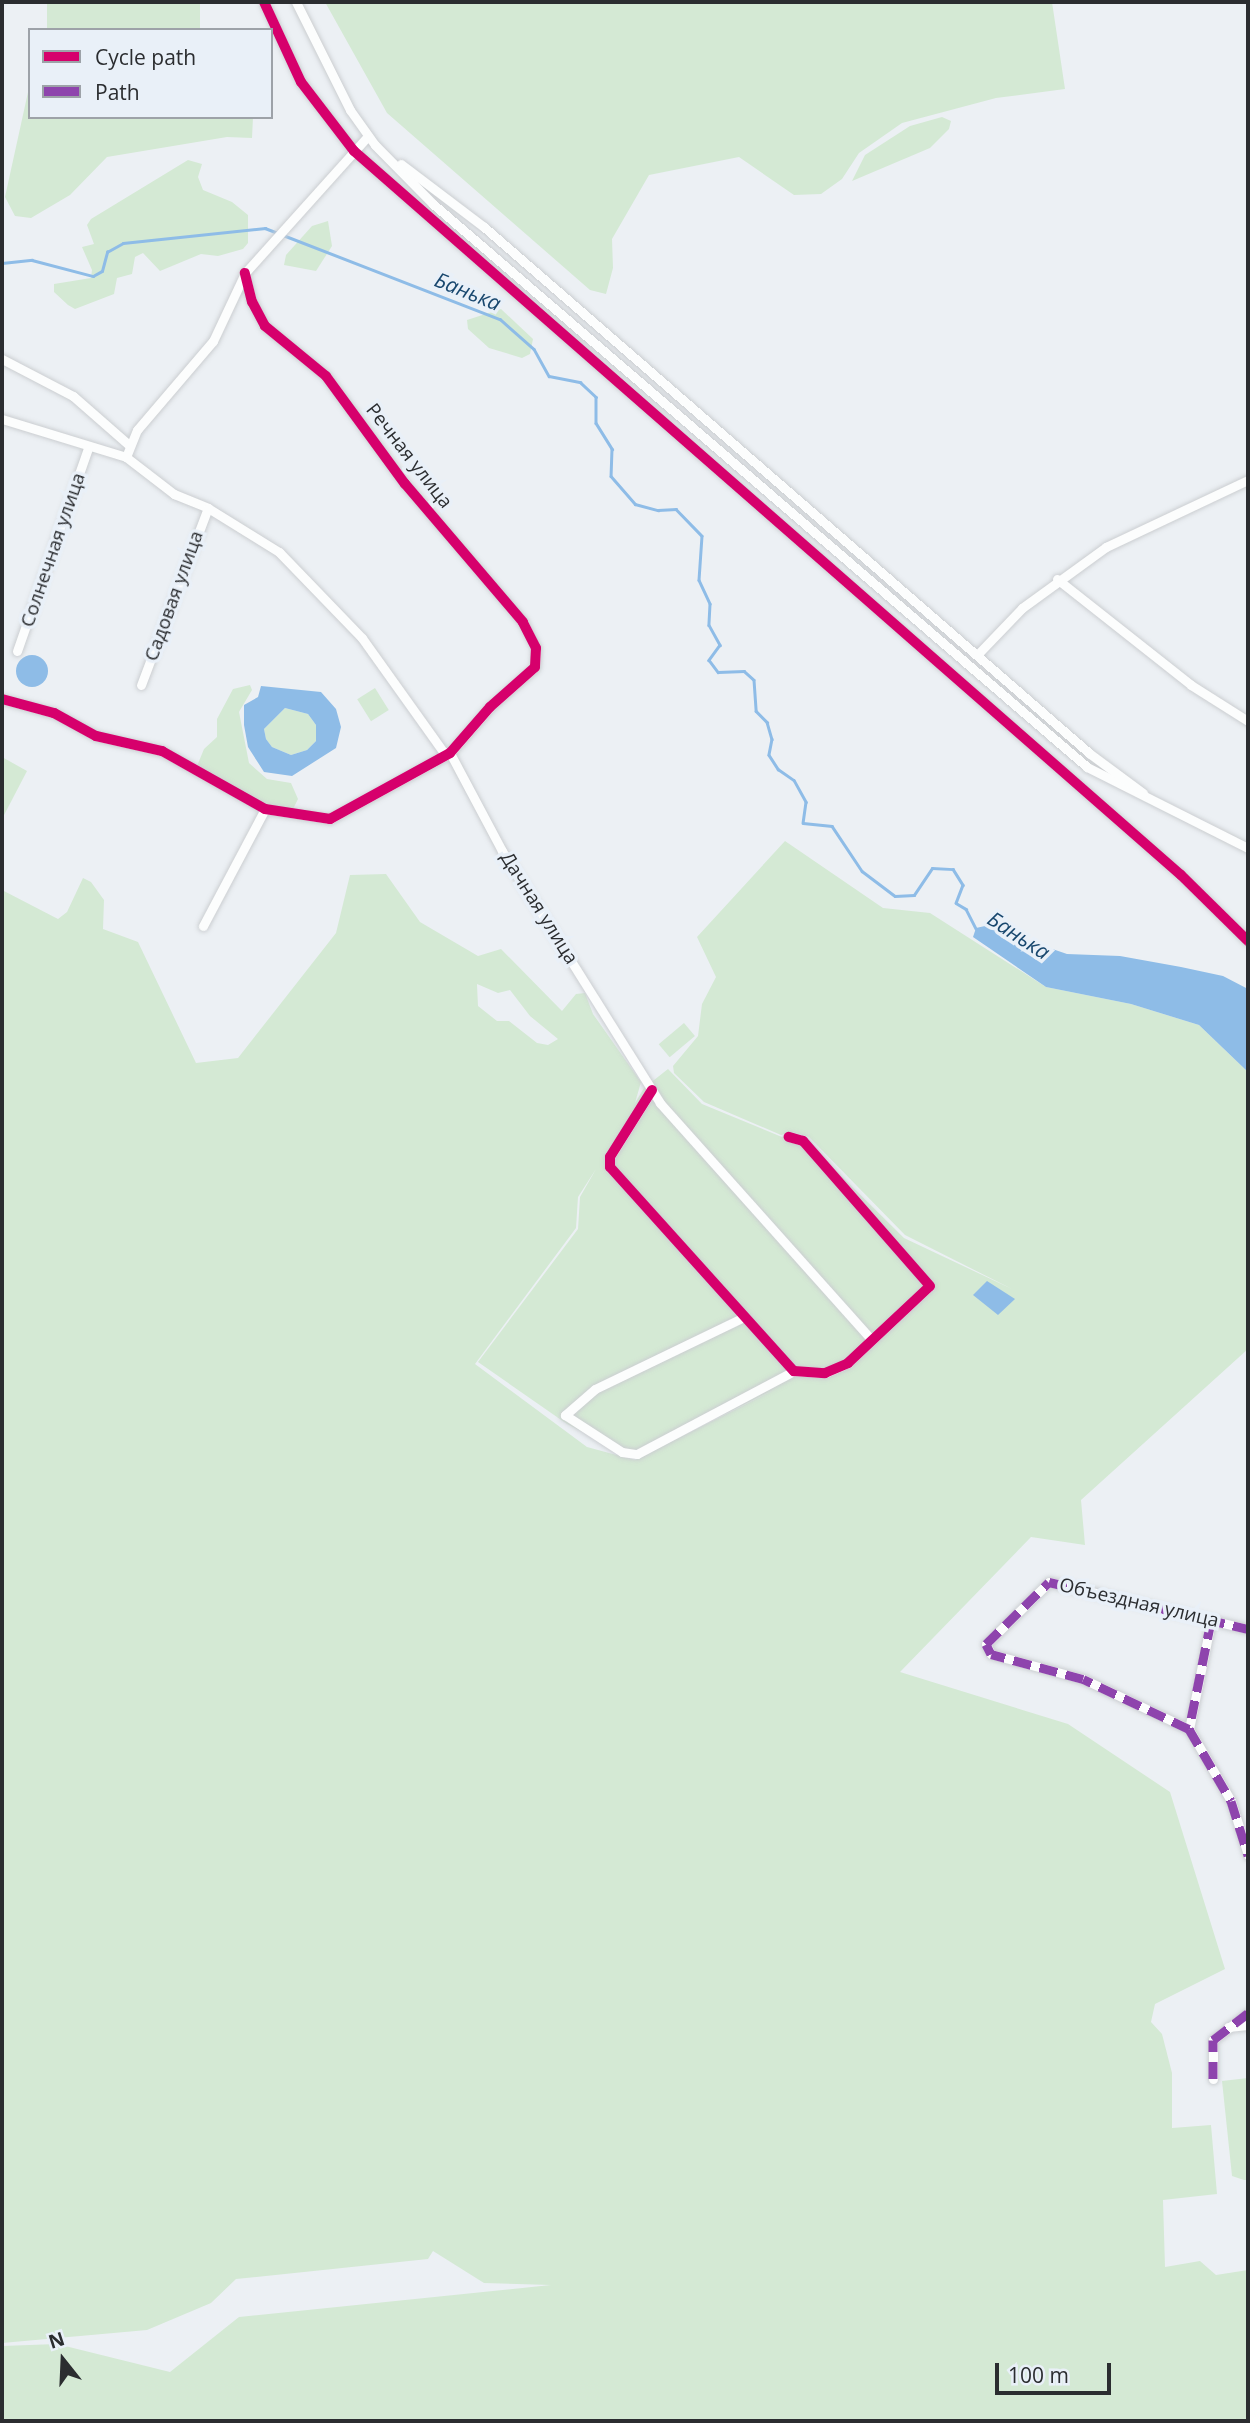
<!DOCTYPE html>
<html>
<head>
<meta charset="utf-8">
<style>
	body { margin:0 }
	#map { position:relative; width:1250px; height:2423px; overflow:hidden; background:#ecf0f4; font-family:"Open Sans",sans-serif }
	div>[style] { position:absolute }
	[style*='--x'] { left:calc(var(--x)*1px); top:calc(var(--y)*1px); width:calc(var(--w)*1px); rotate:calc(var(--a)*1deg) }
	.green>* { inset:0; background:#d4e9d4; transform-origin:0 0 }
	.water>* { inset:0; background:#8ebce7 }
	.round { border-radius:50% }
	.stream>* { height:2.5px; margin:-1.25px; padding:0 1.25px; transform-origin:1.25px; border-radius:1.25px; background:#8ebce7 }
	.roads { filter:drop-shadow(0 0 2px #cbced1) drop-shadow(0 0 2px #cbced1) }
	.minor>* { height:9px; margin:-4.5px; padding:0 4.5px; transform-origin:4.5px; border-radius:4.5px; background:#fcfdfd }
	.quiet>* { height:9px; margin-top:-4.5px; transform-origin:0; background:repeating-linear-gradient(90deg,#8e44ad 0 18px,transparent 0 27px) }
	.cycleway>* { height:10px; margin:-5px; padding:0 5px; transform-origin:5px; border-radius:5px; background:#d6006c }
	span { translate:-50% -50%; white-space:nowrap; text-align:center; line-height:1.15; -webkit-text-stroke:7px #e9f0f8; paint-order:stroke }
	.street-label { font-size:19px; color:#2b2d30 }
	.water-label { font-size:21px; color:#18476e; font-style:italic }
	.frame { position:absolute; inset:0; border:4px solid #2b2d30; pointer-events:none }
	.legend { position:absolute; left:28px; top:28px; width:245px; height:91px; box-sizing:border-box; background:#e9f0f8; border:2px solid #9da2a8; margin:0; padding:9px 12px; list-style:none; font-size:21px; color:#2b2d30 }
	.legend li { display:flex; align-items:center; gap:14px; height:35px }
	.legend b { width:35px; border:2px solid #9da2a8 }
	.north { position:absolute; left:28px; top:2325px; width:70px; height:70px; -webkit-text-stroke:5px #e9f0f8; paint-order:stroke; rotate:342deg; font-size:19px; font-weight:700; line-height:28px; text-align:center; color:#2b2d30 }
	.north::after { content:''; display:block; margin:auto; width:24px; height:32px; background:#2b2d30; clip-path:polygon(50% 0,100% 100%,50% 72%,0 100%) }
	.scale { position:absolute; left:995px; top:2363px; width:116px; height:32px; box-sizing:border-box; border:4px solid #2b2d30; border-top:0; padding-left:9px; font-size:21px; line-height:24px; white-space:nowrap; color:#2b2d30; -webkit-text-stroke:5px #e9f0f8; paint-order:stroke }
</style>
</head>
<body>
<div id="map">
	<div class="green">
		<div style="left:47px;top:2px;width:153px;height:29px"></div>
		<div style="clip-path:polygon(325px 2px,1052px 2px,1065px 89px,996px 98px,902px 123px,859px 153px,842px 179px,821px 194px,794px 195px,739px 157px,649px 175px,612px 239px,613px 268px,606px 294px,590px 290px,387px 113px)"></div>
		<div style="clip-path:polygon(30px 83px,30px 117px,253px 117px,252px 138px,227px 137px,107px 157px,70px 195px,31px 218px,15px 216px,5px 197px)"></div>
		<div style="clip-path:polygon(942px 117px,951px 121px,949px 129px,930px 148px,852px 181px,865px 155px,910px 126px)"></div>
		<div style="clip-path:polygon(188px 160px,202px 164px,198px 177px,203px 190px,232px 202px,248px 215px,248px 243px,243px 249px,218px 256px,201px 254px,160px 271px,143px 253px,135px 257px,132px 274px,117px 278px,114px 294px,75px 309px,68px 305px,54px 292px,54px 284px,91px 278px,92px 270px,82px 247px,94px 244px,87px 225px,91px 219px)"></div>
		<div style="clip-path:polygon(328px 221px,332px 246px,316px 271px,284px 265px,286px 255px,312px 226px)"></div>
		<div style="clip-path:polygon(501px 309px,533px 339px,530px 354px,522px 358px,489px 348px,468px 329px,467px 320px)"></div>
		<div style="clip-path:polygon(250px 685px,252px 690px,239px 712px,249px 763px,267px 779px,291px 783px,298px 799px,293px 809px,265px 805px,197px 766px,204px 749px,217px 737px,217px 719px,233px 689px)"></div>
		<div style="left:375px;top:688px;width:26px;height:21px;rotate:58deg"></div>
		<div style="clip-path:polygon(285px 708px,308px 714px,316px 725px,316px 741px,307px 750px,291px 755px,272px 747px,266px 739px,264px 729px)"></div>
		<div style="clip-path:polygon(2px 757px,27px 771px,2px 819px)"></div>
		<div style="clip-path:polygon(evenodd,785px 841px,883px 908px,930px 913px,1046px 987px,1131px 1004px,1199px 1025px,1248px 1072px,1248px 1349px,1081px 1500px,1085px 1545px,1031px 1537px,900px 1672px,1068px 1724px,1170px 1792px,1225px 1969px,1155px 2004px,1151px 2022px,1162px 2034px,1172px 2073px,1172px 2128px,1211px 2125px,1217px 2194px,1163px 2200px,1165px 2267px,1200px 2261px,1216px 2275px,1248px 2270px,1248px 2421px,2px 2421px,2px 2346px,57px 2344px,170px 2372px,239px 2317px,551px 2285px,484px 2283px,433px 2251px,428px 2259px,236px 2279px,211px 2303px,147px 2330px,2px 2343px,2px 890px,58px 919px,67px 912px,83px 878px,91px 882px,104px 900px,103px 929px,138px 942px,196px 1063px,238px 1058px,336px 933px,350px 875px,386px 874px,420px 922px,478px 956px,501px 949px,562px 1011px,576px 994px,585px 993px,593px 1014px,641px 1082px,635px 1103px,644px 1088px,668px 1069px,702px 1104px,782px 1137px,792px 1133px,804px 1139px,904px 1238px,1012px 1289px,905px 1235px,809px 1137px,792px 1132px,781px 1135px,704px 1102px,674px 1073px,673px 1066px,698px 1036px,702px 1004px,716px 977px,697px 937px,785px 841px,477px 984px,498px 993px,510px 990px,530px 1016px,558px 1039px,548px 1045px,537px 1043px,509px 1021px,497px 1021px,478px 1006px,477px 984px,785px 841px,596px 1169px,580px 1197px,578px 1229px,478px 1362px,567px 1424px,635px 1458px,776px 1389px,635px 1460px,587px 1447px,475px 1364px,576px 1228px,578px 1197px,596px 1169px)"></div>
		<div style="left:684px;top:1023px;width:17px;height:33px;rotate:50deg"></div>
		<div style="clip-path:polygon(1248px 2078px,1248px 2180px,1244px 2180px,1232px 2176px,1222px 2081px)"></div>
	</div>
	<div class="water">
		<div class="round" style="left:16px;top:655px;width:32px;height:32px"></div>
		<div style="clip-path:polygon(evenodd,261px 686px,321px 692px,336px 709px,341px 727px,336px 748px,292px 776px,264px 772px,248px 747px,244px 725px,244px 705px,258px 697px,261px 686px,285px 708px,308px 714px,316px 725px,316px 741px,307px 750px,291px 755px,272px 747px,266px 739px,264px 729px,285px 708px)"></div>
		<div style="clip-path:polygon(985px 926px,1067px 954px,1120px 956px,1181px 967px,1223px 976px,1248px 989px,1248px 1072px,1199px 1025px,1131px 1004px,1046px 987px,973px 937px,976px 928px)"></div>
		<div style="clip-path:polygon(987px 1281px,1015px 1299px,998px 1315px,973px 1295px)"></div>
	</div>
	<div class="stream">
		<div style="--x:2;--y:263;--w:30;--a:-6"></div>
		<div style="--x:32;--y:260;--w:63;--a:14.7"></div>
		<div style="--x:93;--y:276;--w:10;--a:-29"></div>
		<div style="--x:102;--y:271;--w:20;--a:-75"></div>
		<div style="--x:107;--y:252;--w:18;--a:-29"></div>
		<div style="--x:123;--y:243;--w:143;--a:-6"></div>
		<div style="--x:265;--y:228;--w:252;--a:21.2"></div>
		<div style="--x:500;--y:319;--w:45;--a:41.4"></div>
		<div style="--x:534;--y:349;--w:31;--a:61"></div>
		<div style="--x:549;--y:376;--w:32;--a:11"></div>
		<div style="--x:580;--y:382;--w:22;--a:43"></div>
		<div style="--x:596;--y:397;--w:26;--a:90"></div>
		<div style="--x:596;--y:423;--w:31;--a:58"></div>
		<div style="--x:612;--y:449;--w:27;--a:92"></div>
		<div style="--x:611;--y:476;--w:37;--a:49"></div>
		<div style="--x:635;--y:504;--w:24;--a:15"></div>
		<div style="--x:658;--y:510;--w:18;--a:-3"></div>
		<div style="--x:676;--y:509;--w:37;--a:46"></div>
		<div style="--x:702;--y:536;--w:44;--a:93.9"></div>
		<div style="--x:699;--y:580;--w:26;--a:65"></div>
		<div style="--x:710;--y:604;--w:21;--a:93"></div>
		<div style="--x:709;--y:625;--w:23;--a:61"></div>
		<div style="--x:720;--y:645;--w:19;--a:126"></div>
		<div style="--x:709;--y:660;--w:15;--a:53"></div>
		<div style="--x:718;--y:672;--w:26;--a:-2"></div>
		<div style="--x:744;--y:671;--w:13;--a:42"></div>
		<div style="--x:754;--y:680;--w:31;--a:86"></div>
		<div style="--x:756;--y:711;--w:16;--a:45"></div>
		<div style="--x:767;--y:722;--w:18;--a:74"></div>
		<div style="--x:772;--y:739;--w:16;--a:101"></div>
		<div style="--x:769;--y:755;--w:17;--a:57"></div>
		<div style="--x:778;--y:769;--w:19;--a:35"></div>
		<div style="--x:794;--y:780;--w:25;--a:61"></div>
		<div style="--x:806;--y:802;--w:21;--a:98"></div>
		<div style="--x:803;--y:823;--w:29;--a:6"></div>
		<div style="--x:832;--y:826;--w:54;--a:56.3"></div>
		<div style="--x:862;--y:871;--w:41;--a:37.1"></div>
		<div style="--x:895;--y:896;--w:19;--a:-3"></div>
		<div style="--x:914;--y:895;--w:32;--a:-56"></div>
		<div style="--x:932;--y:868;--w:21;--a:3"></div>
		<div style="--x:953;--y:869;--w:19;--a:58"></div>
		<div style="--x:963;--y:885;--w:19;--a:111"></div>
		<div style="--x:956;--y:903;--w:12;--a:31"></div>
		<div style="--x:966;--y:909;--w:22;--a:63"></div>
	</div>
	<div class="roads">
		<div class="minor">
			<div style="--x:264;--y:2;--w:88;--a:65.2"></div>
			<div style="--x:301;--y:82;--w:87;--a:52.5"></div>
			<div style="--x:354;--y:151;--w:1099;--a:41.2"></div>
			<div style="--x:1181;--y:875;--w:94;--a:44.6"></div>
			<div style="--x:296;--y:2;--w:121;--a:63.4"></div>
			<div style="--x:350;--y:110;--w:43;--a:54.5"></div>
			<div style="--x:375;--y:145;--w:83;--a:45.5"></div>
			<div style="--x:433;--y:204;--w:863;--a:40.72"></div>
			<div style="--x:1087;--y:767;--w:180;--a:26.7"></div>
			<div style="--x:401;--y:164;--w:104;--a:37.2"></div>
			<div style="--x:484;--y:227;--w:802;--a:41"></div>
			<div style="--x:1089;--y:753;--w:67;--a:36.5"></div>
			<div style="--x:2;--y:359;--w:80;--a:27.5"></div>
			<div style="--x:73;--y:396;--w:74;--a:41.2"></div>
			<div style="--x:2;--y:419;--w:130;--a:17"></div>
			<div style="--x:126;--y:457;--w:61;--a:37.6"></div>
			<div style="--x:174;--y:494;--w:37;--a:22"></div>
			<div style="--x:208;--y:508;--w:84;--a:31.8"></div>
			<div style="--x:279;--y:552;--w:120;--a:46"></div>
			<div style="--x:362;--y:638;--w:141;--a:54.5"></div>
			<div style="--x:126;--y:457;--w:29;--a:-68"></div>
			<div style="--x:137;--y:430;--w:117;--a:-49.5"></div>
			<div style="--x:213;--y:341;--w:75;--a:-64.8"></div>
			<div style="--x:245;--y:273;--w:184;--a:-48.1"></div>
			<div style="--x:1057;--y:579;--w:171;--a:38.3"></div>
			<div style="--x:1191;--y:685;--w:67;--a:32.3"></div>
			<div style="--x:17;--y:651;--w:215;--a:-70.7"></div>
			<div style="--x:977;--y:655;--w:65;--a:-46.2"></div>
			<div style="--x:1022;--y:608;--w:104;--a:-36"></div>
			<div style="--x:1106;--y:547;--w:157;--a:-25.3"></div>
			<div style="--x:141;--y:685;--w:189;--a:-69.3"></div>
			<div style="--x:2;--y:699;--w:54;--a:15.1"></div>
			<div style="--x:54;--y:713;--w:48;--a:28.7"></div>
			<div style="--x:96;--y:736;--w:68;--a:12.8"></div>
			<div style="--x:162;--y:751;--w:118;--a:29.4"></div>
			<div style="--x:265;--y:809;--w:66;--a:8.7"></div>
			<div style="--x:330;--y:819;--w:137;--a:-28.8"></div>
			<div style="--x:450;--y:753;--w:61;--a:-49"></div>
			<div style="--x:490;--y:707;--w:60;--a:-41.6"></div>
			<div style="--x:535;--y:667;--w:19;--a:-87"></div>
			<div style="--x:536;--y:648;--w:29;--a:-117"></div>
			<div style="--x:523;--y:622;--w:182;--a:-130.5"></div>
			<div style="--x:405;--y:484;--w:134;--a:-126.2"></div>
			<div style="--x:326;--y:376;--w:79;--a:-140.7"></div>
			<div style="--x:265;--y:326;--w:27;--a:-118"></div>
			<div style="--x:252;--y:302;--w:30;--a:-104"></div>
			<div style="--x:450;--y:753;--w:111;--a:62"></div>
			<div style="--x:502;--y:851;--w:297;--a:57.9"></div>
			<div style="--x:660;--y:1103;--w:317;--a:48.2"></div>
			<div style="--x:203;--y:926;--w:132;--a:-62.1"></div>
			<div style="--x:652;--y:1090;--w:79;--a:122.1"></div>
			<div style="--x:610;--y:1157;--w:10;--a:90"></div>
			<div style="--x:610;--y:1167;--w:275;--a:48"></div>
			<div style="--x:794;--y:1371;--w:31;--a:4"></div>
			<div style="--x:825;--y:1373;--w:25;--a:-23"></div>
			<div style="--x:848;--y:1363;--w:112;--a:-43.2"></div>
			<div style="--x:930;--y:1286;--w:193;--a:-131.2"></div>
			<div style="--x:803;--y:1141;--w:15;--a:-164"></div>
			<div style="--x:744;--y:1317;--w:165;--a:154.2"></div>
			<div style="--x:595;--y:1389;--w:40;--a:139"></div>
			<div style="--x:565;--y:1415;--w:68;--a:33"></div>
			<div style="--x:622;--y:1452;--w:15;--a:8"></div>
			<div style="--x:637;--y:1454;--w:178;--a:-27.9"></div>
			<div style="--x:1211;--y:1621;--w:110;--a:101.5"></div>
			<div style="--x:1189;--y:1729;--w:83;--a:59.7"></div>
			<div style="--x:1231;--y:1801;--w:57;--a:72.5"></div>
			<div style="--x:1189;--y:1729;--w:117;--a:-154.7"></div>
			<div style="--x:1083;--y:1679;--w:95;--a:-164.8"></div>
			<div style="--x:991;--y:1654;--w:11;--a:-117"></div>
			<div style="--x:986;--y:1644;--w:88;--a:-44.5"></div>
			<div style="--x:1049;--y:1582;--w:204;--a:13.3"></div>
			<div style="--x:1228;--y:2027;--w:20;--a:-6"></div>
			<div style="--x:1213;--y:2079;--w:39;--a:-90"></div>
			<div style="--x:1213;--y:2040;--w:44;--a:-37.6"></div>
		</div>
	</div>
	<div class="quiet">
		<div style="--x:1211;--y:1621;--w:110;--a:101.5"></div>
		<div style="--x:1189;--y:1729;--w:83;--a:59.7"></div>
		<div style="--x:1231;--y:1801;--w:57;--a:72.5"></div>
		<div style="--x:1189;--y:1729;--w:117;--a:-154.7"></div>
		<div style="--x:1083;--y:1679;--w:95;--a:-164.8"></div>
		<div style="--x:991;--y:1654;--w:11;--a:-117"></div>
		<div style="--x:986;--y:1644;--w:88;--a:-44.5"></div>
		<div style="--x:1049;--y:1582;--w:204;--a:13.3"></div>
		<div style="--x:1213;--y:2079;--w:39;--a:-90"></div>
		<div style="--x:1213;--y:2040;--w:44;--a:-37.6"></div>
	</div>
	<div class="cycleway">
		<div style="--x:264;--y:2;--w:88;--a:65.2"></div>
		<div style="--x:301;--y:82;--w:87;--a:52.5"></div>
		<div style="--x:354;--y:151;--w:1099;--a:41.2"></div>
		<div style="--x:1181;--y:875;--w:94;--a:44.6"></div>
		<div style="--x:2;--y:699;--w:54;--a:15.1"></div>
		<div style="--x:54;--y:713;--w:48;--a:28.7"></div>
		<div style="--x:96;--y:736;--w:68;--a:12.8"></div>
		<div style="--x:162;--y:751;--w:118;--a:29.4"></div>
		<div style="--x:265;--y:809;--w:66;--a:8.7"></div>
		<div style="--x:330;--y:819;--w:137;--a:-28.8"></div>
		<div style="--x:450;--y:753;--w:61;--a:-49"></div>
		<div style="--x:490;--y:707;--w:60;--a:-41.6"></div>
		<div style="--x:535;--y:667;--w:19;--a:-87"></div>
		<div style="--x:536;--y:648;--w:29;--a:-117"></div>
		<div style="--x:523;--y:622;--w:182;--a:-130.5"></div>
		<div style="--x:405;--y:484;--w:134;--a:-126.2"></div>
		<div style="--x:326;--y:376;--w:79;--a:-140.7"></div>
		<div style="--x:265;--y:326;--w:27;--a:-118"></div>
		<div style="--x:252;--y:302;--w:30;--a:-104"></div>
		<div style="--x:652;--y:1090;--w:79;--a:122.1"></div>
		<div style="--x:610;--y:1157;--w:10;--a:90"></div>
		<div style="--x:610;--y:1167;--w:275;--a:48"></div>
		<div style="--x:794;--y:1371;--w:31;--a:4"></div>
		<div style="--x:825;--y:1373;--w:25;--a:-23"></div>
		<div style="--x:848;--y:1363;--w:112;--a:-43.2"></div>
		<div style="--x:930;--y:1286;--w:193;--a:-131.2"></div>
		<div style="--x:803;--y:1141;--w:15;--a:-164"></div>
	</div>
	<div class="street-label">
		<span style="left:409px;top:456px;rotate:52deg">Речная улица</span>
		<span style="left:53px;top:550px;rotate:-71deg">Солнечная улица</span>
		<span style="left:174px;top:596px;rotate:-70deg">Садовая улица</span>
		<span style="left:539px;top:908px;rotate:58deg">Дачная улица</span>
		<span style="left:1139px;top:1603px;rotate:13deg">Объездная улица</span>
	</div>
	<div class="water-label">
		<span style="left:468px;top:291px;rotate:22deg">Банька</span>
		<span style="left:1019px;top:935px;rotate:33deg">Банька</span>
	</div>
	<div class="frame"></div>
	<ul class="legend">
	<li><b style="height:9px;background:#d6006c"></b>Cycle path</li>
	<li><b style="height:9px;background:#8e44ad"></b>Path</li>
	</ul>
	<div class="north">N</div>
	<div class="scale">100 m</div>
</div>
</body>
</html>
